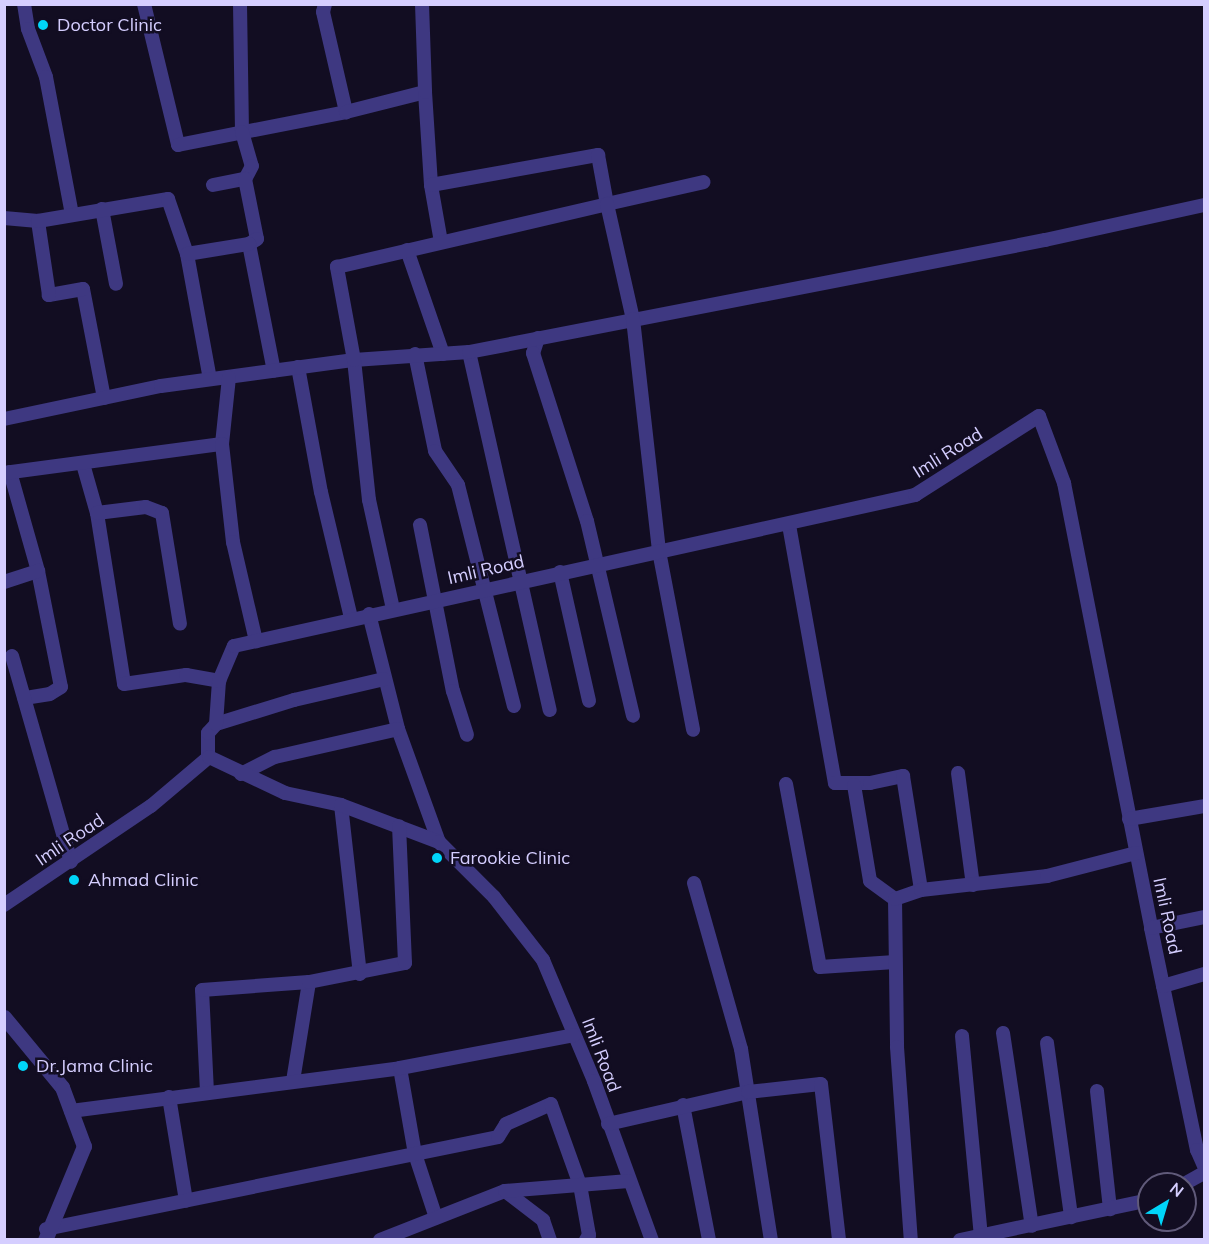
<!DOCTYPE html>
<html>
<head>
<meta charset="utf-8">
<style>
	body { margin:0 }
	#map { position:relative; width:1209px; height:1244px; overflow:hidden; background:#120d22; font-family:Mulish,sans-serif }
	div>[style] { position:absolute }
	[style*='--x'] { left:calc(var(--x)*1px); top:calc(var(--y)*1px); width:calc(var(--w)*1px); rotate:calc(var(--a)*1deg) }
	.minor>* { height:14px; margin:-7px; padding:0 7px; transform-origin:7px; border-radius:7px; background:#3e3881 }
	.tertiary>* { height:15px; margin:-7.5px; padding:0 7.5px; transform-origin:7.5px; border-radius:7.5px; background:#3e3881 }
	.dots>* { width:16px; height:16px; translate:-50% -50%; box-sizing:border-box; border:3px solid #120d22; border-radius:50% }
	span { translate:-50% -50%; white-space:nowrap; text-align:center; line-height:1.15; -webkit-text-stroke:5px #120d22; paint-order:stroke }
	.poi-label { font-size:18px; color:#d5ceff }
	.left { translate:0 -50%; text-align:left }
	.street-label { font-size:18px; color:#d5ceff }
	.frame { position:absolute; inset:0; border:6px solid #d5ceff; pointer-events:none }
	.north { position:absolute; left:1137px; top:1172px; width:60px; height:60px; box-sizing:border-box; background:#120d22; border:2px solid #605a7a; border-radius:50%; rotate:38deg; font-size:16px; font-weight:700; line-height:24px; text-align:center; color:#d5ceff }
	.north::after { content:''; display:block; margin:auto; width:21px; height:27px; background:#00d5f9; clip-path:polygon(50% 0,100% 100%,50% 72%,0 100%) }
</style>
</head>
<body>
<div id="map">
	<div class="minor">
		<div style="--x:24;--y:4;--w:25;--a:81"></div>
		<div style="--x:28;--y:29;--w:51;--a:69.4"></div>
		<div style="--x:46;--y:77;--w:140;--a:79.3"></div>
		<div style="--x:144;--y:4;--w:145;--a:76.4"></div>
		<div style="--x:178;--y:145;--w:171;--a:-11.1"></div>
		<div style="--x:240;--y:4;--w:128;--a:89.1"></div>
		<div style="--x:242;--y:132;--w:35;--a:74"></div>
		<div style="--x:252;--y:166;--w:15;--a:118"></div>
		<div style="--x:325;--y:4;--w:8;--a:104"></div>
		<div style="--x:323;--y:12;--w:103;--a:77"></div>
		<div style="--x:346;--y:112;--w:81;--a:-14.2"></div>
		<div style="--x:425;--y:92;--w:93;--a:86.3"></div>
		<div style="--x:422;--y:4;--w:88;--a:88"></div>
		<div style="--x:213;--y:185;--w:33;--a:-11"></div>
		<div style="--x:245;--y:179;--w:61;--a:78.7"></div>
		<div style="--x:257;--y:239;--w:9;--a:148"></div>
		<div style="--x:249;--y:244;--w:129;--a:78.9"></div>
		<div style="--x:102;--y:209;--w:76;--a:79.4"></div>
		<div style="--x:4;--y:218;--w:34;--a:5"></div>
		<div style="--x:441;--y:242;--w:58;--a:-100"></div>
		<div style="--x:431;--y:185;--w:170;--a:-10.2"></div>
		<div style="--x:598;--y:155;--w:50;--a:79.6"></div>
		<div style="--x:607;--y:204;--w:99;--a:-12.8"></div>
		<div style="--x:407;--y:250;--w:110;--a:70.9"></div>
		<div style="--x:187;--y:254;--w:127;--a:79.6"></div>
		<div style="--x:538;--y:338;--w:16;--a:108"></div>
		<div style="--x:533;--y:353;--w:176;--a:72.2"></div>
		<div style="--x:587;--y:521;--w:200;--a:76.7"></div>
		<div style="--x:469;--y:352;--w:367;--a:77.3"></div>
		<div style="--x:415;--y:354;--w:99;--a:78.3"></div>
		<div style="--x:435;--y:451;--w:41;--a:55.9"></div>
		<div style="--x:458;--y:485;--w:228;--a:75.8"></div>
		<div style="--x:298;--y:367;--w:127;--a:79.6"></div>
		<div style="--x:321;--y:492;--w:130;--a:76.6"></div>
		<div style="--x:104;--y:398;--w:111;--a:-100.9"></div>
		<div style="--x:83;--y:289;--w:35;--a:170"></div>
		<div style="--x:49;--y:295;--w:75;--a:-98.5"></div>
		<div style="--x:38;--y:221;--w:132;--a:-9.6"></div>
		<div style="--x:168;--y:199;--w:58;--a:70.9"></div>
		<div style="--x:187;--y:254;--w:63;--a:-9.2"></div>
		<div style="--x:4;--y:419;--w:160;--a:-11.9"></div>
		<div style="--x:161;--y:386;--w:195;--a:-7.7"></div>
		<div style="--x:354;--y:360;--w:115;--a:-4"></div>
		<div style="--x:469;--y:352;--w:587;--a:-11"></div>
		<div style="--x:1045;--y:240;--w:163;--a:-12.4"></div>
		<div style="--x:222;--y:444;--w:67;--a:-84"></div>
		<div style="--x:83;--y:464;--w:51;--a:74.1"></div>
		<div style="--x:97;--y:513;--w:173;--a:81"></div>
		<div style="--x:124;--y:684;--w:63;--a:-8.3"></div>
		<div style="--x:186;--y:675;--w:34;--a:10"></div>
		<div style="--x:10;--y:472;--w:103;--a:74.2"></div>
		<div style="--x:38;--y:571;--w:118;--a:78.8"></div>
		<div style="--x:61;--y:687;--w:13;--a:148"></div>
		<div style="--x:50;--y:694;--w:26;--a:171"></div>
		<div style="--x:4;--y:473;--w:220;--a:-7.6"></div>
		<div style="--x:222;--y:444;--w:99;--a:83.6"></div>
		<div style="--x:233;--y:542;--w:102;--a:76.9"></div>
		<div style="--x:97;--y:513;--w:49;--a:-7"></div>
		<div style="--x:146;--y:507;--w:17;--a:21"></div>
		<div style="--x:162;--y:513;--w:112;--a:80.8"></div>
		<div style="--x:420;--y:525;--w:169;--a:78.8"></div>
		<div style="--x:453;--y:691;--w:46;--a:72.3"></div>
		<div style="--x:789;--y:525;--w:262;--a:79.9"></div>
		<div style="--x:835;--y:783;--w:35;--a:0"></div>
		<div style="--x:870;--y:783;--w:34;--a:-12"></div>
		<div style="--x:903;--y:776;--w:115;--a:81"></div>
		<div style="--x:560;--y:572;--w:132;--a:77.3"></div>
		<div style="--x:4;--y:582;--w:36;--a:-18"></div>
		<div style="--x:393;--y:609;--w:112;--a:-102.4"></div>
		<div style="--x:369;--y:500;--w:141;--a:-96.1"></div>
		<div style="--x:354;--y:360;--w:95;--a:-100.4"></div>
		<div style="--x:337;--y:267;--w:277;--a:-13.1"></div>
		<div style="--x:607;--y:204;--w:118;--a:77.3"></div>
		<div style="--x:633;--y:319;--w:233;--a:83.6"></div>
		<div style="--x:659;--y:551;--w:182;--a:79.2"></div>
		<div style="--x:369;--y:614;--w:119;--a:75.8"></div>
		<div style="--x:398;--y:729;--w:120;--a:70.1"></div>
		<div style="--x:12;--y:656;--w:214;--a:74"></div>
		<div style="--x:216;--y:724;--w:82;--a:-17.1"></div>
		<div style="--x:294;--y:700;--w:92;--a:-13.1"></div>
		<div style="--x:208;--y:757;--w:24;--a:-90"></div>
		<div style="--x:208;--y:733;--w:12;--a:-48"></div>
		<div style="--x:216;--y:724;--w:43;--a:-86"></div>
		<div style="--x:219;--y:681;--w:38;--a:-67"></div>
		<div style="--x:234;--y:646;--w:698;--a:-12.5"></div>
		<div style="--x:915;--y:495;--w:147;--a:-32.5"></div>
		<div style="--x:1039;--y:416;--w:72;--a:69.5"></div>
		<div style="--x:1064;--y:483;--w:453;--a:78.9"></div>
		<div style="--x:1151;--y:928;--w:227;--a:78.3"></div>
		<div style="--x:1197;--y:1150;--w:17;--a:66"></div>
		<div style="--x:958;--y:773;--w:113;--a:82.4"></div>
		<div style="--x:241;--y:774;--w:38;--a:-27"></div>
		<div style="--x:275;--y:757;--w:126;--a:-12.8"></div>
		<div style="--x:786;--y:784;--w:186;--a:79.5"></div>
		<div style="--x:820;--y:967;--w:75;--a:-3.8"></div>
		<div style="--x:854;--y:785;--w:97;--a:80.5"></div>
		<div style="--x:870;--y:881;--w:31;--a:36"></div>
		<div style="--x:341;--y:805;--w:170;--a:83.6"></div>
		<div style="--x:1129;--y:819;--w:76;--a:-9.8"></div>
		<div style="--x:694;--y:883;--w:173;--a:74.2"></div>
		<div style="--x:741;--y:1049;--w:193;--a:81.1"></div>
		<div style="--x:895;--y:899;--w:148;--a:89.2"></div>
		<div style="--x:897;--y:1047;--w:194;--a:85.9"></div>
		<div style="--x:895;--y:899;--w:28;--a:-19"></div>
		<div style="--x:921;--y:890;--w:127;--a:-6.3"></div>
		<div style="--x:1047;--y:876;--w:92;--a:-14.5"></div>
		<div style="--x:4;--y:905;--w:177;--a:-34"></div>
		<div style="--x:151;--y:806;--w:76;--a:-40.2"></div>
		<div style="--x:209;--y:757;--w:84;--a:25.3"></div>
		<div style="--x:285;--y:793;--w:57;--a:12.1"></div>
		<div style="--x:341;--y:805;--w:105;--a:20.7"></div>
		<div style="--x:439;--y:842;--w:78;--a:45"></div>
		<div style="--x:494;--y:897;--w:80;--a:52.1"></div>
		<div style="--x:543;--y:960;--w:131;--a:67.1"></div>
		<div style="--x:594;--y:1081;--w:169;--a:70"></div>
		<div style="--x:1151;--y:928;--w:54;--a:-11.7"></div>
		<div style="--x:1163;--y:986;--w:43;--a:-16.3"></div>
		<div style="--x:1003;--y:1033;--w:195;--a:81.5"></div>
		<div style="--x:962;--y:1036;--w:201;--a:84.6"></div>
		<div style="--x:1047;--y:1043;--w:176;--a:82.1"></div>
		<div style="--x:400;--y:1068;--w:87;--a:80.1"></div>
		<div style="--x:415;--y:1154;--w:67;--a:71.8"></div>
		<div style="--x:293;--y:1081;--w:100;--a:-80.8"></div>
		<div style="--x:1097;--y:1091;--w:119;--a:83.7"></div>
		<div style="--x:207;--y:1092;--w:102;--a:-92.8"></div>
		<div style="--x:202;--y:990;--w:107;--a:-4.3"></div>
		<div style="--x:309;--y:982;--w:98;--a:-11.2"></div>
		<div style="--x:405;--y:963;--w:137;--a:-92.5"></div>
		<div style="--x:169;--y:1097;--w:105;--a:80.7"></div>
		<div style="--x:683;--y:1105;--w:137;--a:79.1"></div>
		<div style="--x:71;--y:1111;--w:332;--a:-7.4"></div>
		<div style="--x:400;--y:1068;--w:177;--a:-10.7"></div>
		<div style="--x:608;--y:1124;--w:144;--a:-12.9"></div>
		<div style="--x:748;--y:1092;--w:73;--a:-6.3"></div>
		<div style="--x:821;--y:1084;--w:157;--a:83.4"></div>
		<div style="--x:1184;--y:1184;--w:23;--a:-29"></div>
		<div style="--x:505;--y:1191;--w:48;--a:37.3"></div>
		<div style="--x:543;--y:1220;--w:21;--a:71"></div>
		<div style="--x:46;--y:1229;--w:461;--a:-11.5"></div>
		<div style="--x:498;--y:1137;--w:15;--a:-58"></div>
		<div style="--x:506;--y:1124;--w:49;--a:-24"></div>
		<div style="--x:551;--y:1104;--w:86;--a:70.3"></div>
		<div style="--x:580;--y:1185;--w:51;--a:79.8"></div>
		<div style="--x:589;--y:1235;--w:6;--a:121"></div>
		<div style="--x:380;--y:1240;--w:134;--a:-21.4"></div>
		<div style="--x:505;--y:1191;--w:124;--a:-4.6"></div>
		<div style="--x:960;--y:1240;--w:193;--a:-11.9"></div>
	</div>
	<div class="tertiary">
		<div style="--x:4;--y:1017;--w:91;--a:50.4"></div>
		<div style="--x:62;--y:1087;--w:63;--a:69.6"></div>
		<div style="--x:84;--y:1146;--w:102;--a:112.5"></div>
	</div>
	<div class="dots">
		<div style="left:43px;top:25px;background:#00d5f9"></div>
		<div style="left:437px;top:858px;background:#00d5f9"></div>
		<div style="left:74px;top:880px;background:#00d5f9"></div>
		<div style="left:23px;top:1066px;background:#00d5f9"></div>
	</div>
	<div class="poi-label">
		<span class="left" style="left:57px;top:25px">Doctor Clinic</span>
		<span class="left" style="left:450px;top:858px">Farookie Clinic</span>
		<span class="left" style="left:88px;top:880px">Ahmad Clinic</span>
		<span class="left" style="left:36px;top:1066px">Dr.Jama Clinic</span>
	</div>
	<div class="street-label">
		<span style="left:948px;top:453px;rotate:-32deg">Imli Road</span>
		<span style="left:486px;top:570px;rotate:-13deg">Imli Road</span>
		<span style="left:70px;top:840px;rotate:-34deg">Imli Road</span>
		<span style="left:1167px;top:916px;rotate:78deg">Imli Road</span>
		<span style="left:601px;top:1055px;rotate:69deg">Imli Road</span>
	</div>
	<div class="frame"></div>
	<div class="north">N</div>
</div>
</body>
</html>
